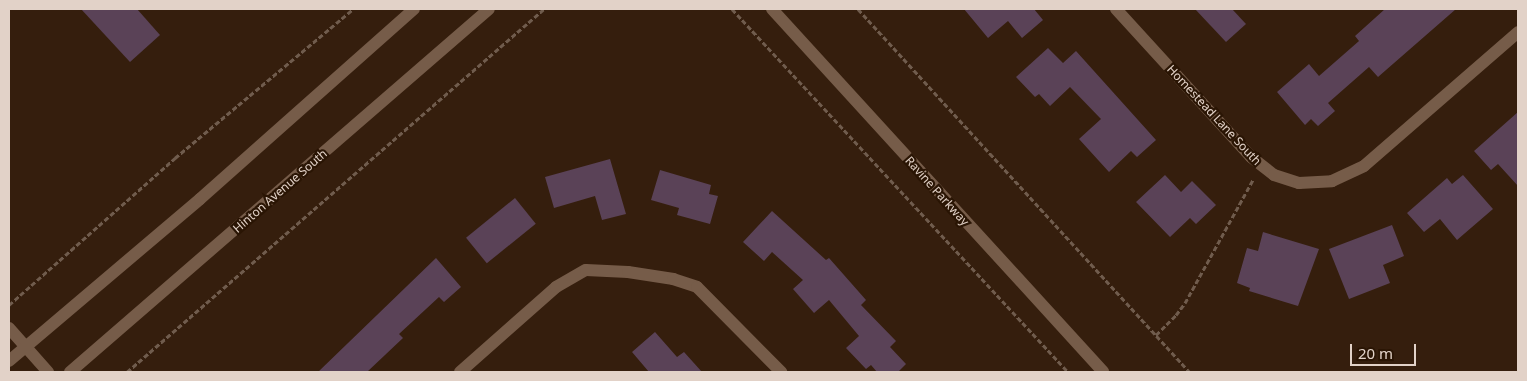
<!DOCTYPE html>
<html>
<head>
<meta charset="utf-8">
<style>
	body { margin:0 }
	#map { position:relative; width:1527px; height:381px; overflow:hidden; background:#351e0d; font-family:"Noto Sans",sans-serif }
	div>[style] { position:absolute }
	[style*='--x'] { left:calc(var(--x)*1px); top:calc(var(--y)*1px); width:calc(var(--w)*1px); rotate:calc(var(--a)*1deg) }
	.building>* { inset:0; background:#5a4257; transform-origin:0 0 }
	.path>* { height:3px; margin-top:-1.5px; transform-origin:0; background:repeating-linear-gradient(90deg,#705c4d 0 5px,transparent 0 7.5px) }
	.minor>* { height:12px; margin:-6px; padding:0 6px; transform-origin:6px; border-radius:6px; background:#765c49 }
	.tertiary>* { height:12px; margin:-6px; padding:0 6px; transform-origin:6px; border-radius:6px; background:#765c49 }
	.secondary>* { height:12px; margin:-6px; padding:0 6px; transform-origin:6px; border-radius:6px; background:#765c49 }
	span { translate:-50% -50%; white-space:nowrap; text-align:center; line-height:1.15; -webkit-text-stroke:4.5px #2a1504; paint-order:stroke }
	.street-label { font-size:12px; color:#e2d2c8 }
	.frame { position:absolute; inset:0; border:10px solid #e2d2c8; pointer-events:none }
	.scale { position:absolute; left:1350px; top:344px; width:66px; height:22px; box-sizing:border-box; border:2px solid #e2d2c8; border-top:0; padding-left:6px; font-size:15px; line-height:18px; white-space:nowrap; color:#e2d2c8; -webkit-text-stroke:4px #2a1504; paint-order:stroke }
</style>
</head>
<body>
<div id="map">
	<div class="building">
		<div style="clip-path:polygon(81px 9px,137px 9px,160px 35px,130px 62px)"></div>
		<div style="clip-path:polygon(964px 9px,1034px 9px,1043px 20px,1022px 38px,1008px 21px,988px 38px)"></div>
		<div style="clip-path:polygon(1195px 9px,1232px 9px,1246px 24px,1226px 42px)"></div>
		<div style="clip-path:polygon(1385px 9px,1456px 9px,1378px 77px,1369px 67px,1328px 103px,1335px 111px,1318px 126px,1311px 119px,1305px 125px,1277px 92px,1309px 64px,1319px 76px,1359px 41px,1355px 36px)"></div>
		<div style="clip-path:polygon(1048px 48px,1063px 63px,1076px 51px,1156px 140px,1137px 157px,1131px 151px,1109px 172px,1079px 139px,1101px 119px,1070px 87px,1050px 106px,1039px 94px,1035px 97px,1016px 77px)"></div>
		<div style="clip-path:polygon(1518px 112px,1518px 186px,1498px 164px,1491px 170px,1474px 151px)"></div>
		<div style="clip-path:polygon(610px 159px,626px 214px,602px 220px,595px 196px,554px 208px,545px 177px)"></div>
		<div style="clip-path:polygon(660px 170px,711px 185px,709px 194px,718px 196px,710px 224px,677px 215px,679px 208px,651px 200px)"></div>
		<div style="clip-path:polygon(1165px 175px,1181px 192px,1192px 181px,1216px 205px,1196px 224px,1190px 218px,1170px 237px,1136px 202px)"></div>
		<div style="clip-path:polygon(1463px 175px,1493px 209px,1457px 240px,1440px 219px,1424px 232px,1407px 213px,1447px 178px,1452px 184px)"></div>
		<div style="left:515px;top:198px;width:33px;height:63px;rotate:51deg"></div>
		<div style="clip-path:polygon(772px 211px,826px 260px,829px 258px,866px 300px,861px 305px,896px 341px,890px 347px,906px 364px,898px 372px,877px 372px,871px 365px,866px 369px,846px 348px,859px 336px,829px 300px,814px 313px,793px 289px,803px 280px,772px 252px,764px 261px,743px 242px)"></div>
		<div style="clip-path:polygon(1392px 225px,1404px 256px,1383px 265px,1390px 283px,1349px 299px,1329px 249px)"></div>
		<div style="clip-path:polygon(1263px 232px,1319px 249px,1298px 306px,1249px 291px,1250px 288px,1237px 283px,1247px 248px,1258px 251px)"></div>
		<div style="clip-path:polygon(436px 258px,461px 287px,444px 302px,439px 297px,399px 334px,403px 338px,367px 372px,318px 372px)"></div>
		<div style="clip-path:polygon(655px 332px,677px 357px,684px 352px,702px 372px,649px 372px,632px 352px)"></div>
	</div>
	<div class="path">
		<div style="--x:732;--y:9;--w:495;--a:47.2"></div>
		<div style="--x:858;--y:9;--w:491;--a:47.6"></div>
		<div style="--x:9;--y:305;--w:222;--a:-41.5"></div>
		<div style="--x:175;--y:158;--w:232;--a:-39.9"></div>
		<div style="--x:1156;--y:335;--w:28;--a:-45"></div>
		<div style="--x:1176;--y:315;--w:15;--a:-53"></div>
		<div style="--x:1185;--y:303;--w:141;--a:-61.1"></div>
		<div style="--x:127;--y:372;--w:553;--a:-41.04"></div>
	</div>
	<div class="minor">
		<div style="--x:1116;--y:9;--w:200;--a:47.6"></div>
		<div style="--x:1251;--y:157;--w:29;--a:38"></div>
		<div style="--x:1274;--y:175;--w:26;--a:18"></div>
		<div style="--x:1299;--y:183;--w:33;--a:-3"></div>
		<div style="--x:1332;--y:181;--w:35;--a:-25"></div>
		<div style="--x:1364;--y:166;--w:204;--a:-41"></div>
		<div style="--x:9;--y:328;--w:59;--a:48.4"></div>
		<div style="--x:460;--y:372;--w:128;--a:-41.5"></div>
		<div style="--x:556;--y:287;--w:34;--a:-30"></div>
		<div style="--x:586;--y:270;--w:42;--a:2.7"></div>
		<div style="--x:628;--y:272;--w:46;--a:8.8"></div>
		<div style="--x:673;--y:279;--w:25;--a:18"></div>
		<div style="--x:697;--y:287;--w:120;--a:45.3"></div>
	</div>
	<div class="tertiary">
		<div style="--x:772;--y:9;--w:491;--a:47.6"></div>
	</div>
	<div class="secondary">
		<div style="--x:9;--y:361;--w:250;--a:-40.3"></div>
		<div style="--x:200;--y:199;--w:286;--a:-41.6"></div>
		<div style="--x:70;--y:372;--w:554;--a:-40.9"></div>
	</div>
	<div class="street-label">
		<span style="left:1214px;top:115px;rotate:47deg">Homestead Lane South</span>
		<span style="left:280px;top:191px;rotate:-41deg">Hinton Avenue South</span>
		<span style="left:937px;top:191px;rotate:48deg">Ravine Parkway</span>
	</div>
	<div class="frame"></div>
	<div class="scale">20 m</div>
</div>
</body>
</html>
